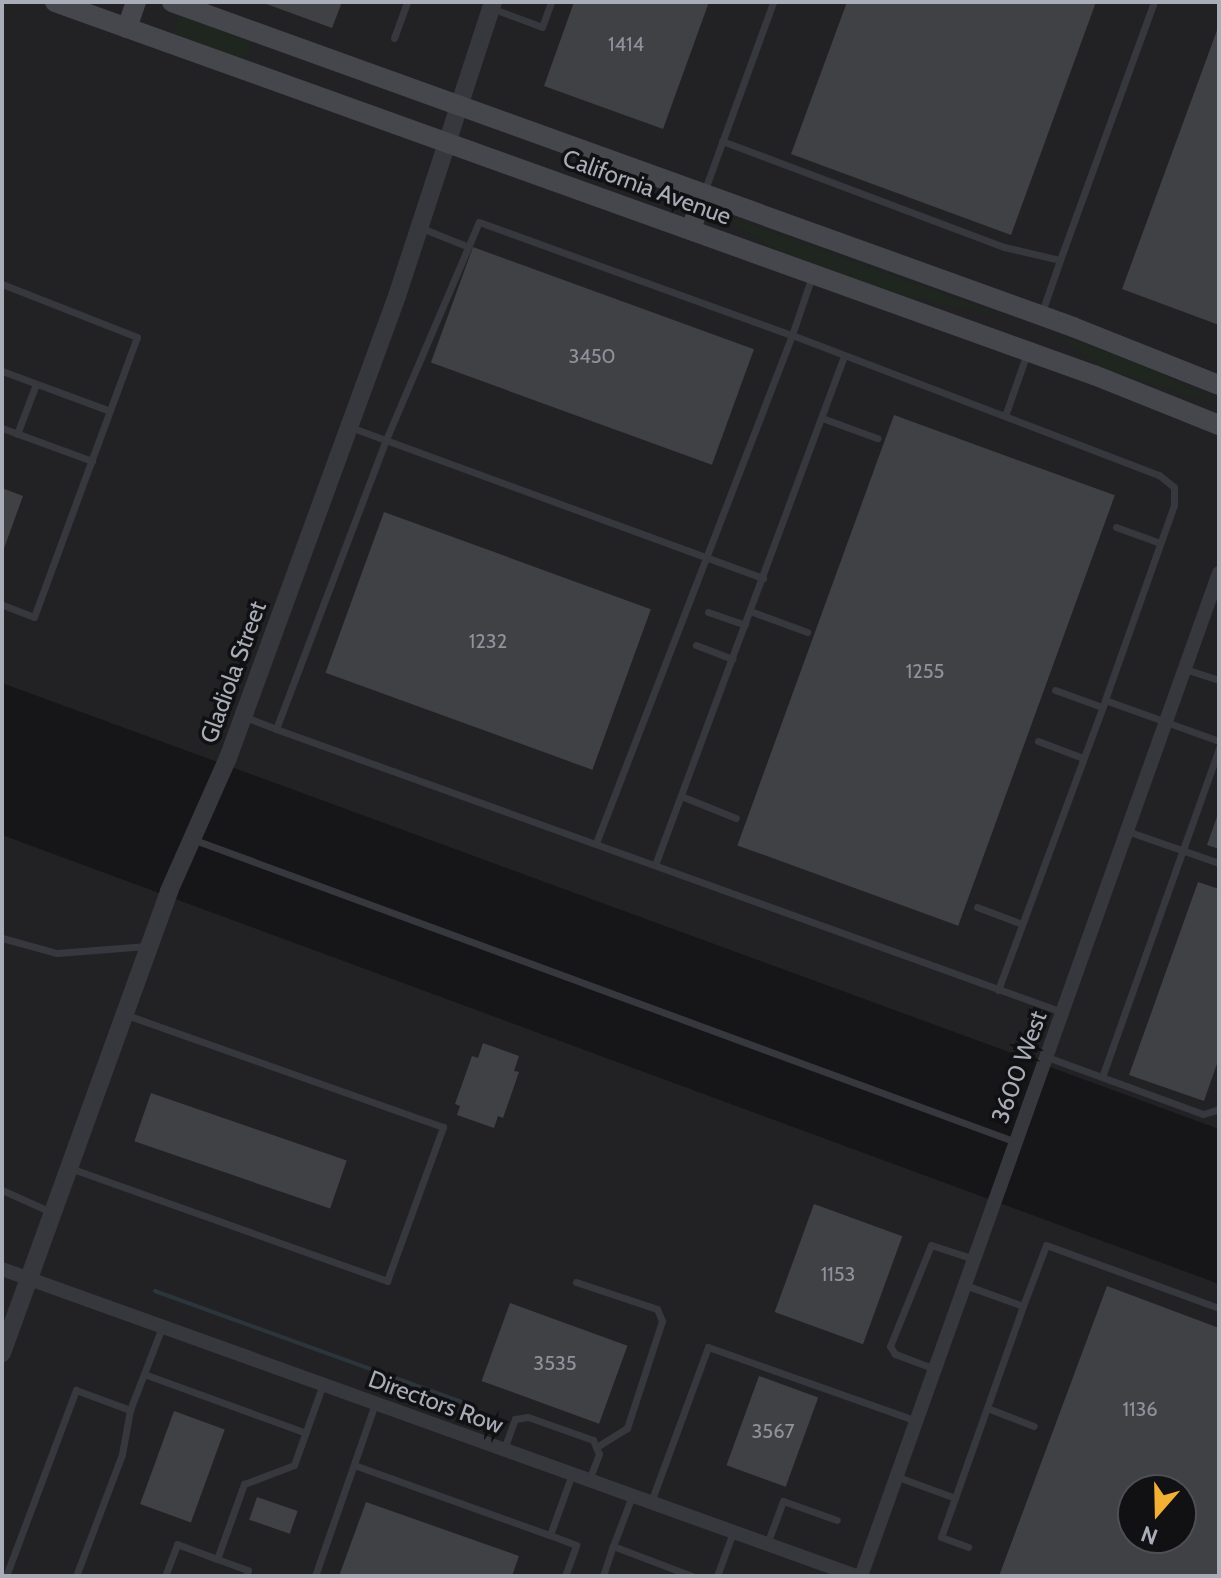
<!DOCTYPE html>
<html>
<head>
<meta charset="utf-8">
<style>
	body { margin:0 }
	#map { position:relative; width:1221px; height:1578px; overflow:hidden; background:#161618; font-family:Cabin,sans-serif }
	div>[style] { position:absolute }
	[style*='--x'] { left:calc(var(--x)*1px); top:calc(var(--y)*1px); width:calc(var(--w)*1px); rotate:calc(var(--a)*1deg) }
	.built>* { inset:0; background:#222225 }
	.green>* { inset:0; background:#1e261f; transform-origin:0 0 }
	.stream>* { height:4px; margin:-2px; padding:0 2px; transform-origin:2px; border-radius:2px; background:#2c353c }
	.building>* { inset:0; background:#404145; transform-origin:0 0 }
	.service>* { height:7px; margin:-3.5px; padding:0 3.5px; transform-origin:3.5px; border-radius:3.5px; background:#37383d }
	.minor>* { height:14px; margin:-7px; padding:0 7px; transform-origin:7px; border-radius:7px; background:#37383d }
	.tertiary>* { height:18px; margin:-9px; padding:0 9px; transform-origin:9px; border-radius:9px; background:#37383d }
	.secondary>* { height:20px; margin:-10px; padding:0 10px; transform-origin:10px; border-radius:10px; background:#45474d }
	span { translate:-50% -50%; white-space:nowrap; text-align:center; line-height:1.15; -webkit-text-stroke:7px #111113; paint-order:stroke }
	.number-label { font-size:20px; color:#8e929b }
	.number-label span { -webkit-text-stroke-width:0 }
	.street-label { font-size:24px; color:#a8adb8 }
	.frame { position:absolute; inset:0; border:4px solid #a8adb8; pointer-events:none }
	.north { position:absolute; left:1117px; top:1474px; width:80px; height:80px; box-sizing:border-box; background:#111113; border:2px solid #4d4f55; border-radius:50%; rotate:200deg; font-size:22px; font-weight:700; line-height:32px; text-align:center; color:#a8adb8 }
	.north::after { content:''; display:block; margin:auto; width:28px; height:36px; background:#f2b134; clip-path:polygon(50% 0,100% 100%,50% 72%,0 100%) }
</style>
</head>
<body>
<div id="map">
	<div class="built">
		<div style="clip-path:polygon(2px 2px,1219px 2px,1219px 1129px,2px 683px)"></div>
		<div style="clip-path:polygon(evenodd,2px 835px,1219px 1284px,1219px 1576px,2px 1576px,2px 835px,1133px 1490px,1181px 1490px,1181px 1538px,1133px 1538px,1133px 1490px)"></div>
	</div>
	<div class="green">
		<div style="left:179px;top:15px;width:77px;height:20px;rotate:20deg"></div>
		<div style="clip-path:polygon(719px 213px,1011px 318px,896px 295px,776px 251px)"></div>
		<div style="clip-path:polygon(1056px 335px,1139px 362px,1219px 404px,1107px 371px)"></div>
	</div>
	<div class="stream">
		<div style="--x:155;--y:1291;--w:326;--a:19.9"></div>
	</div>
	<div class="building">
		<div style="clip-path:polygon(261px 2px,342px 2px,332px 28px)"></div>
		<div style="clip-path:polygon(574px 2px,709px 2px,663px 129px,544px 86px)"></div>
		<div style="clip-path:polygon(847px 2px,1096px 2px,1011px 235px,791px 154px)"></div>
		<div style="clip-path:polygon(1219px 25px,1219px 325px,1122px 289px)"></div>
		<div style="left:473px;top:247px;width:299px;height:123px;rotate:20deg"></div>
		<div style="left:894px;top:415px;width:235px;height:458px;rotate:20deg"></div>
		<div style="clip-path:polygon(2px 488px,23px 496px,2px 554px)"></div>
		<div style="left:384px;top:512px;width:284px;height:171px;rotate:20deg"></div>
		<div style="clip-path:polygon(1219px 811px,1219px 849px,1207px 845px)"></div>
		<div style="clip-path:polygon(1198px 882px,1219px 889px,1219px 1058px,1204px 1101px,1129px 1075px)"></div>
		<div style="clip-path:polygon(483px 1043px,519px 1056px,514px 1071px,519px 1072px,503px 1118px,498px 1116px,494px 1128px,457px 1115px,460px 1106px,455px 1104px,472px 1056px,478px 1058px)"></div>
		<div style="left:151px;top:1093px;width:207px;height:51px;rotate:19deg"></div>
		<div style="left:814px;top:1204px;width:94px;height:115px;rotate:20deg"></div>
		<div style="clip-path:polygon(evenodd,1107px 1286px,1219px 1328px,1219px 1576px,999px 1576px,1107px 1286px,1133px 1490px,1181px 1490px,1181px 1538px,1133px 1538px,1133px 1490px)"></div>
		<div style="left:510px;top:1303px;width:125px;height:83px;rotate:20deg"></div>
		<div style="left:759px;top:1376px;width:63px;height:95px;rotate:20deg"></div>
		<div style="left:174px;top:1411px;width:54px;height:99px;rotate:20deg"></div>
		<div style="left:257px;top:1497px;width:43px;height:24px;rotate:19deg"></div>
		<div style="clip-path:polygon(366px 1502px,519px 1556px,512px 1576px,339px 1576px)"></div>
	</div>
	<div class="service">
		<div style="--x:491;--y:8;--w:54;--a:20.4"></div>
		<div style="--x:542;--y:27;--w:27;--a:-70"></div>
		<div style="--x:394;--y:38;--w:38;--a:-70"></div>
		<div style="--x:722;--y:141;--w:301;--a:20.6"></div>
		<div style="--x:1004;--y:247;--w:57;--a:13.1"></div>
		<div style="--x:1060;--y:260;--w:55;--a:109.1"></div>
		<div style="--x:704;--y:192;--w:202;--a:-70"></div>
		<div style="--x:419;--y:227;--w:51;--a:22"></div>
		<div style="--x:1060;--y:260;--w:275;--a:-70"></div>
		<div style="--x:2;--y:284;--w:145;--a:21.4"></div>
		<div style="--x:137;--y:337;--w:298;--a:110.2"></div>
		<div style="--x:34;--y:617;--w:34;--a:-159"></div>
		<div style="--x:2;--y:371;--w:115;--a:20.3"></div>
		<div style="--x:1005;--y:416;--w:67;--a:-70.8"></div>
		<div style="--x:822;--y:418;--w:59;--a:20"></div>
		<div style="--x:350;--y:427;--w:440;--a:20.1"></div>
		<div style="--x:2;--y:428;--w:96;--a:20.1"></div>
		<div style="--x:17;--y:434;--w:53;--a:-69.2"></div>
		<div style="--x:1116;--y:527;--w:47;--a:20"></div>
		<div style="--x:750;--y:611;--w:61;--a:20.2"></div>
		<div style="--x:708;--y:612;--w:39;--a:19"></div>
		<div style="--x:696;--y:645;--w:39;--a:21"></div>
		<div style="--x:1185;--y:669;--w:36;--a:18"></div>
		<div style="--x:1055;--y:690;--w:50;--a:19.9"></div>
		<div style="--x:245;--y:717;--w:33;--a:21"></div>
		<div style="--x:276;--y:729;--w:307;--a:-69.2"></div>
		<div style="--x:385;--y:442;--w:239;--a:-66.9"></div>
		<div style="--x:479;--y:222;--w:333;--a:19.9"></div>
		<div style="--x:792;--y:335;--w:62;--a:-71.3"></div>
		<div style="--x:276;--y:729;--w:835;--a:19.8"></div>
		<div style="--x:1038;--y:741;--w:48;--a:20.7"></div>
		<div style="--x:681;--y:796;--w:59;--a:21.8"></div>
		<div style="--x:1127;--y:831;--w:97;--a:19.2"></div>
		<div style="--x:192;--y:839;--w:878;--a:20.19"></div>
		<div style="--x:596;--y:843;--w:544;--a:-68.9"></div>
		<div style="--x:792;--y:335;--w:393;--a:20.9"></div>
		<div style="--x:1159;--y:475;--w:19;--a:39"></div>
		<div style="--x:1174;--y:487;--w:18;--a:90"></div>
		<div style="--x:1174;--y:505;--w:207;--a:109.5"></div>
		<div style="--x:655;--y:865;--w:543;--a:-69.63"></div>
		<div style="--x:977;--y:907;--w:48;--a:20.7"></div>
		<div style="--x:2;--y:938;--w:57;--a:15.3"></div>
		<div style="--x:57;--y:953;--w:90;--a:-4.4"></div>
		<div style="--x:998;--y:990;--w:309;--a:-69.7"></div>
		<div style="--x:1105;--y:700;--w:121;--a:19.8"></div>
		<div style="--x:1047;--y:1057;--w:166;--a:20.1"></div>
		<div style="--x:1203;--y:1114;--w:17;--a:-17"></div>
		<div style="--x:1102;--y:1077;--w:349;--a:-70.4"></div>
		<div style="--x:70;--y:1168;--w:337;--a:19.6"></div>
		<div style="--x:387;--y:1281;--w:164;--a:-70"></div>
		<div style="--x:443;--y:1127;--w:336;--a:-160.5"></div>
		<div style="--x:2;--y:1190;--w:54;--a:24.2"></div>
		<div style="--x:576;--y:1282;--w:85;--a:18.4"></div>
		<div style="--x:657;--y:1309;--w:13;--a:67"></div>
		<div style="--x:662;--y:1321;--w:113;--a:108.1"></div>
		<div style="--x:627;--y:1428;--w:34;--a:148"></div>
		<div style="--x:1023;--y:1306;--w:65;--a:-69.3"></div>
		<div style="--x:1046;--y:1245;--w:184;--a:20"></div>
		<div style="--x:935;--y:1369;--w:43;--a:-159.4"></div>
		<div style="--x:895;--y:1354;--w:9;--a:-122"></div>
		<div style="--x:890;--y:1346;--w:109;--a:-67.9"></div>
		<div style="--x:931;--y:1245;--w:45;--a:18"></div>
		<div style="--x:144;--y:1374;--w:172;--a:20"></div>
		<div style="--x:987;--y:1408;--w:50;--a:21"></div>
		<div style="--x:504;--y:1449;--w:32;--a:-70"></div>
		<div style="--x:515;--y:1419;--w:13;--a:-9"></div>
		<div style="--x:528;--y:1417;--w:69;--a:19.5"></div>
		<div style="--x:593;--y:1440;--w:15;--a:67"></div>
		<div style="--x:599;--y:1454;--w:28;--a:111"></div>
		<div style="--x:354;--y:1465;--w:208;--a:19.7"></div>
		<div style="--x:898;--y:1477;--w:61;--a:20.2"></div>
		<div style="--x:955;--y:1498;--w:204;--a:-70.5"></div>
		<div style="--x:1023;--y:1306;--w:62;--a:-160.1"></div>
		<div style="--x:632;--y:1496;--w:53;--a:110.8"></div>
		<div style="--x:613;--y:1546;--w:85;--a:20.8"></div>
		<div style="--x:955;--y:1498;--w:41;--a:109.7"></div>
		<div style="--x:941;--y:1537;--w:29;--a:20"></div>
		<div style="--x:651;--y:1502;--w:165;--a:-69.8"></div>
		<div style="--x:708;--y:1347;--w:222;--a:19.5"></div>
		<div style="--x:767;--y:1544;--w:46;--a:-69.6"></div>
		<div style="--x:783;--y:1501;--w:57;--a:19.4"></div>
		<div style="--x:217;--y:1559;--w:33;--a:20"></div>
		<div style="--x:248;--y:1570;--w:6;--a:108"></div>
		<div style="--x:6;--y:1576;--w:199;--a:-69.4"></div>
		<div style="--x:76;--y:1390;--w:58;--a:20.3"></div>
		<div style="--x:130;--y:1410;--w:89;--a:-68.9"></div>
		<div style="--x:76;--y:1576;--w:130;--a:-69.3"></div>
		<div style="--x:122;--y:1454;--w:45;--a:-79.7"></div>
		<div style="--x:165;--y:1576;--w:34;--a:-69"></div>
		<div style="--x:177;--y:1544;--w:43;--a:20.6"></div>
		<div style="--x:217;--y:1559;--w:80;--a:-70.2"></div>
		<div style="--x:244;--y:1484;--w:53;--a:-20.8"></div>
		<div style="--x:294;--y:1465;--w:86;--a:-70.3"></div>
		<div style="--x:315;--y:1576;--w:182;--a:-70.8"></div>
		<div style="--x:565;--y:1576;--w:33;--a:-70"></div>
		<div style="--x:576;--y:1545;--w:28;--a:-159"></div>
		<div style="--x:550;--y:1535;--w:65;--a:-70.2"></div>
		<div style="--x:603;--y:1576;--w:32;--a:-72"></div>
		<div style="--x:717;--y:1576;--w:47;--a:-70"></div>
	</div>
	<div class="minor">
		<div style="--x:2;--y:1269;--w:908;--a:19.77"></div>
		<div style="--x:861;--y:1576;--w:1065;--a:-70.36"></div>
	</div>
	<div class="tertiary">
		<div style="--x:2;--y:1353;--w:491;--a:-70.1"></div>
		<div style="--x:169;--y:891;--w:145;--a:-66.1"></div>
		<div style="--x:228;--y:758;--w:492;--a:-69.9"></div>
		<div style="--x:397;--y:296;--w:309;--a:-71.9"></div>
	</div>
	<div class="secondary">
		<div style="--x:55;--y:2;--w:1104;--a:19.75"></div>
		<div style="--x:1094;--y:375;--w:135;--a:21.8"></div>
		<div style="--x:172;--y:2;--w:958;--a:19.83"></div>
		<div style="--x:1073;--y:327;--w:157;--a:21.7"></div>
		<div style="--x:127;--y:28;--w:28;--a:-71"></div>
		<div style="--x:691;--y:230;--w:38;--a:-72"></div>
	</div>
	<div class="number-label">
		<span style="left:626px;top:44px">1414</span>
		<span style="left:592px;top:356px">3450</span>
		<span style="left:488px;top:641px">1232</span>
		<span style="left:925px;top:671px">1255</span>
		<span style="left:838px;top:1274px">1153</span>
		<span style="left:555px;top:1363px">3535</span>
		<span style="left:1140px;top:1409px">1136</span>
		<span style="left:773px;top:1431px">3567</span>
	</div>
	<div class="street-label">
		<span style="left:647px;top:187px;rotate:20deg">California Avenue</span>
		<span style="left:233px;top:672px;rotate:-70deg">Gladiola Street</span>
		<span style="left:1019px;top:1067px;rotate:-70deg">3600 West</span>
		<span style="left:436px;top:1402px;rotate:20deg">Directors Row</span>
	</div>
	<div class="frame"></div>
	<div class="north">N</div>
</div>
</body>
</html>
